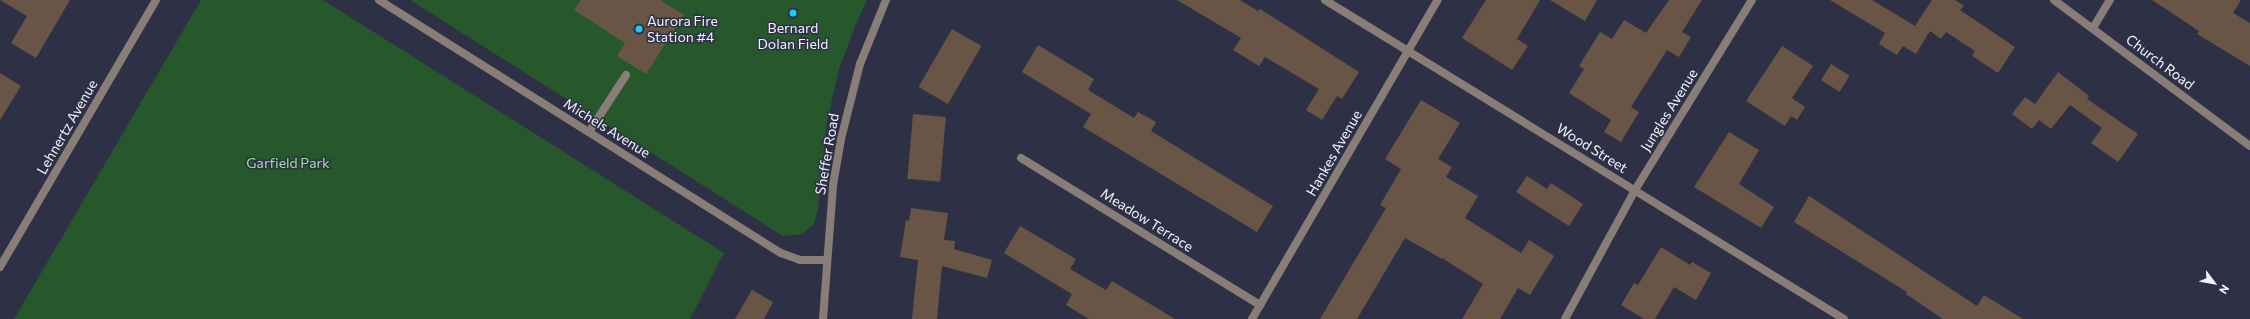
<!DOCTYPE html>
<html>
<head>
<meta charset="utf-8">
<style>
	body { margin:0 }
	#map { position:relative; width:2250px; height:319px; overflow:hidden; background:#2e3145; font-family:Commissioner,sans-serif }
	div>[style] { position:absolute }
	[style*='--x'] { left:calc(var(--x)*1px); top:calc(var(--y)*1px); width:calc(var(--w)*1px); rotate:calc(var(--a)*1deg) }
	.green>* { inset:0; background:#26582b }
	.building>* { inset:0; background:#695545; transform-origin:0 0 }
	.service>* { height:8px; margin:-4px; padding:0 4px; transform-origin:4px; border-radius:4px; background:#897d77 }
	.minor>* { height:8px; margin:-4px; padding:0 4px; transform-origin:4px; border-radius:4px; background:#897d77 }
	.tertiary>* { height:8px; margin:-4px; padding:0 4px; transform-origin:4px; border-radius:4px; background:#897d77 }
	.dots>* { width:11px; height:11px; translate:-50% -50%; box-sizing:border-box; border:2px solid #2e3145; border-radius:50% }
	span { translate:-50% -50%; white-space:nowrap; text-align:center; line-height:1.15; -webkit-text-stroke:3px #2e3145; paint-order:stroke }
	.poi-label { font-size:14px; color:#f0f3fd }
	.left { translate:0 -50%; text-align:left }
	.street-label { font-size:14px; color:#f0f3fd }
	.park-label { font-size:14px; color:#95e89a }
	.north { position:absolute; left:2194px; top:263px; width:40px; height:40px; -webkit-text-stroke:3px #2e3145; paint-order:stroke; rotate:122deg; font-size:11px; font-weight:700; line-height:16px; text-align:center; color:#f0f3fd }
	.north::after { content:''; display:block; margin:auto; width:14px; height:18px; background:#f0f3fd; clip-path:polygon(50% 0,100% 100%,50% 72%,0 100%) }
</style>
</head>
<body>
<div id="map">
	<div class="green">
		<div style="clip-path:polygon(201px 0,323px 0,724px 253px,690px 319px,14px 319px)"></div>
		<div style="clip-path:polygon(410px 0,867px 0,856px 24px,839px 69px,827px 121px,818px 208px,814px 224px,802px 234px,783px 236px)"></div>
	</div>
	<div class="building">
		<div style="clip-path:polygon(0 0,70px 0,36px 58px,11px 43px,27px 16px)"></div>
		<div style="clip-path:polygon(581px 0,660px 0,684px 15px,646px 74px,617px 56px,625px 43px,574px 10px)"></div>
		<div style="clip-path:polygon(1177px 0,1240px 0,1258px 11px,1260px 9px,1359px 72px,1342px 99px,1337px 96px,1322px 120px,1306px 110px,1319px 89px,1265px 57px,1259px 66px,1233px 50px,1241px 38px)"></div>
		<div style="clip-path:polygon(1486px 0,1540px 0,1517px 39px,1528px 46px,1512px 70px,1462px 38px)"></div>
		<div style="clip-path:polygon(1550px 0,1597px 0,1585px 21px)"></div>
		<div style="clip-path:polygon(1669px 0,1702px 0,1682px 32px,1691px 37px,1679px 57px,1667px 50px,1631px 107px,1639px 112px,1621px 142px,1604px 132px,1611px 120px,1569px 93px,1584px 69px,1579px 66px,1600px 32px,1612px 39px,1624px 20px,1646px 33px)"></div>
		<div style="clip-path:polygon(1830px 0,1872px 0,1915px 26px,1932px 0,1955px 0,1964px 6px,1960px 10px,2015px 47px,1998px 73px,1972px 56px,1975px 51px,1946px 32px,1941px 39px,1930px 31px,1916px 54px,1903px 46px,1897px 55px,1879px 44px,1885px 33px)"></div>
		<div style="clip-path:polygon(2152px 0,2241px 0,2233px 13px,2250px 23px,2250px 66px,2197px 34px,2199px 31px)"></div>
		<div style="left:952px;top:29px;width:34px;height:67px;rotate:30deg"></div>
		<div style="clip-path:polygon(1038px 45px,1094px 79px,1088px 90px,1134px 118px,1138px 112px,1156px 122px,1151px 131px,1273px 206px,1257px 232px,1083px 127px,1091px 114px,1022px 72px)"></div>
		<div style="clip-path:polygon(1782px 46px,1813px 66px,1792px 98px,1805px 107px,1797px 120px,1791px 116px,1785px 126px,1746px 101px)"></div>
		<div style="left:1831px;top:64px;width:22px;height:19px;rotate:32deg"></div>
		<div style="clip-path:polygon(2058px 72px,2089px 96px,2087px 99px,2138px 134px,2118px 162px,2091px 143px,2102px 128px,2070px 105px,2051px 129px,2039px 120px,2032px 129px,2012px 114px,2025px 97px,2035px 104px)"></div>
		<div style="clip-path:polygon(0 73px,21px 86px,0 120px)"></div>
		<div style="clip-path:polygon(1421px 100px,1460px 123px,1438px 159px,1452px 167px,1446px 177px,1478px 196px,1465px 218px,1521px 253px,1529px 240px,1554px 256px,1530px 295px,1518px 288px,1500px 319px,1462px 319px,1483px 284px,1442px 258px,1442px 259px,1405px 238px,1357px 319px,1320px 319px,1386px 208px,1380px 205px,1401px 169px,1385px 159px)"></div>
		<div style="left:913px;top:114px;width:33px;height:65px;rotate:5deg"></div>
		<div style="clip-path:polygon(1729px 132px,1759px 150px,1739px 184px,1774px 207px,1761px 228px,1694px 187px)"></div>
		<div style="clip-path:polygon(1527px 176px,1547px 189px,1551px 183px,1583px 204px,1569px 226px,1516px 192px)"></div>
		<div style="clip-path:polygon(1809px 196px,1977px 306px,1984px 295px,2023px 319px,1943px 319px,1906px 294px,1907px 292px,1794px 222px)"></div>
		<div style="clip-path:polygon(911px 208px,948px 213px,944px 240px,955px 241px,954px 249px,992px 260px,987px 278px,942px 266px,937px 319px,912px 319px,918px 260px,900px 257px,906px 220px,909px 221px)"></div>
		<div style="clip-path:polygon(1020px 226px,1076px 259px,1070px 269px,1106px 290px,1112px 281px,1175px 319px,1089px 319px,1066px 305px,1072px 294px,1004px 253px)"></div>
		<div style="clip-path:polygon(1661px 247px,1690px 265px,1692px 262px,1711px 273px,1696px 300px,1674px 287px,1655px 319px,1644px 319px,1621px 305px,1634px 283px,1638px 285px)"></div>
		<div style="clip-path:polygon(752px 290px,773px 302px,764px 319px,735px 319px)"></div>
	</div>
	<div class="service">
		<div style="--x:589;--y:132;--w:68;--a:-57"></div>
	</div>
	<div class="minor">
		<div style="--x:379;--y:0;--w:475;--a:32.2"></div>
		<div style="--x:781;--y:253;--w:20;--a:20"></div>
		<div style="--x:800;--y:260;--w:27;--a:0"></div>
		<div style="--x:1325;--y:0;--w:609;--a:31.58"></div>
		<div style="--x:2093;--y:28;--w:33;--a:-59"></div>
		<div style="--x:1021;--y:158;--w:281;--a:31.6"></div>
		<div style="--x:0;--y:267;--w:309;--a:-59.7"></div>
		<div style="--x:1252;--y:319;--w:369;--a:-59.8"></div>
		<div style="--x:1565;--y:319;--w:147;--a:-61.5"></div>
		<div style="--x:1635;--y:190;--w:223;--a:-58.4"></div>
	</div>
	<div class="tertiary">
		<div style="--x:2054;--y:0;--w:244;--a:36.7"></div>
		<div style="--x:823;--y:319;--w:134;--a:-85.7"></div>
		<div style="--x:833;--y:185;--w:47;--a:-80.1"></div>
		<div style="--x:841;--y:139;--w:77;--a:-75.8"></div>
		<div style="--x:860;--y:64;--w:69;--a:-67.9"></div>
	</div>
	<div class="dots">
		<div style="left:793px;top:13px;background:#19cafc"></div>
		<div style="left:639px;top:29px;background:#19cafc"></div>
	</div>
	<div class="poi-label">
		<span class="left" style="left:647px;top:29px">Aurora Fire<br>Station #4</span>
		<span style="left:793px;top:36px">Bernard<br>Dolan Field</span>
	</div>
	<div class="street-label">
		<span style="left:2160px;top:62px;rotate:37deg">Church Road</span>
		<span style="left:1669px;top:110px;rotate:-58deg">Jungles Avenue</span>
		<span style="left:67px;top:127px;rotate:-60deg">Lehnertz Avenue</span>
		<span style="left:607px;top:128px;rotate:32deg">Michels Avenue</span>
		<span style="left:1592px;top:148px;rotate:32deg">Wood Street</span>
		<span style="left:1334px;top:153px;rotate:-60deg">Hankes Avenue</span>
		<span style="left:827px;top:154px;rotate:-80deg">Sheffer Road</span>
		<span style="left:1147px;top:220px;rotate:32deg">Meadow Terrace</span>
	</div>
	<div class="park-label">
		<span style="left:288px;top:163px">Garfield Park</span>
	</div>
	<div class="north">N</div>
</div>
</body>
</html>
